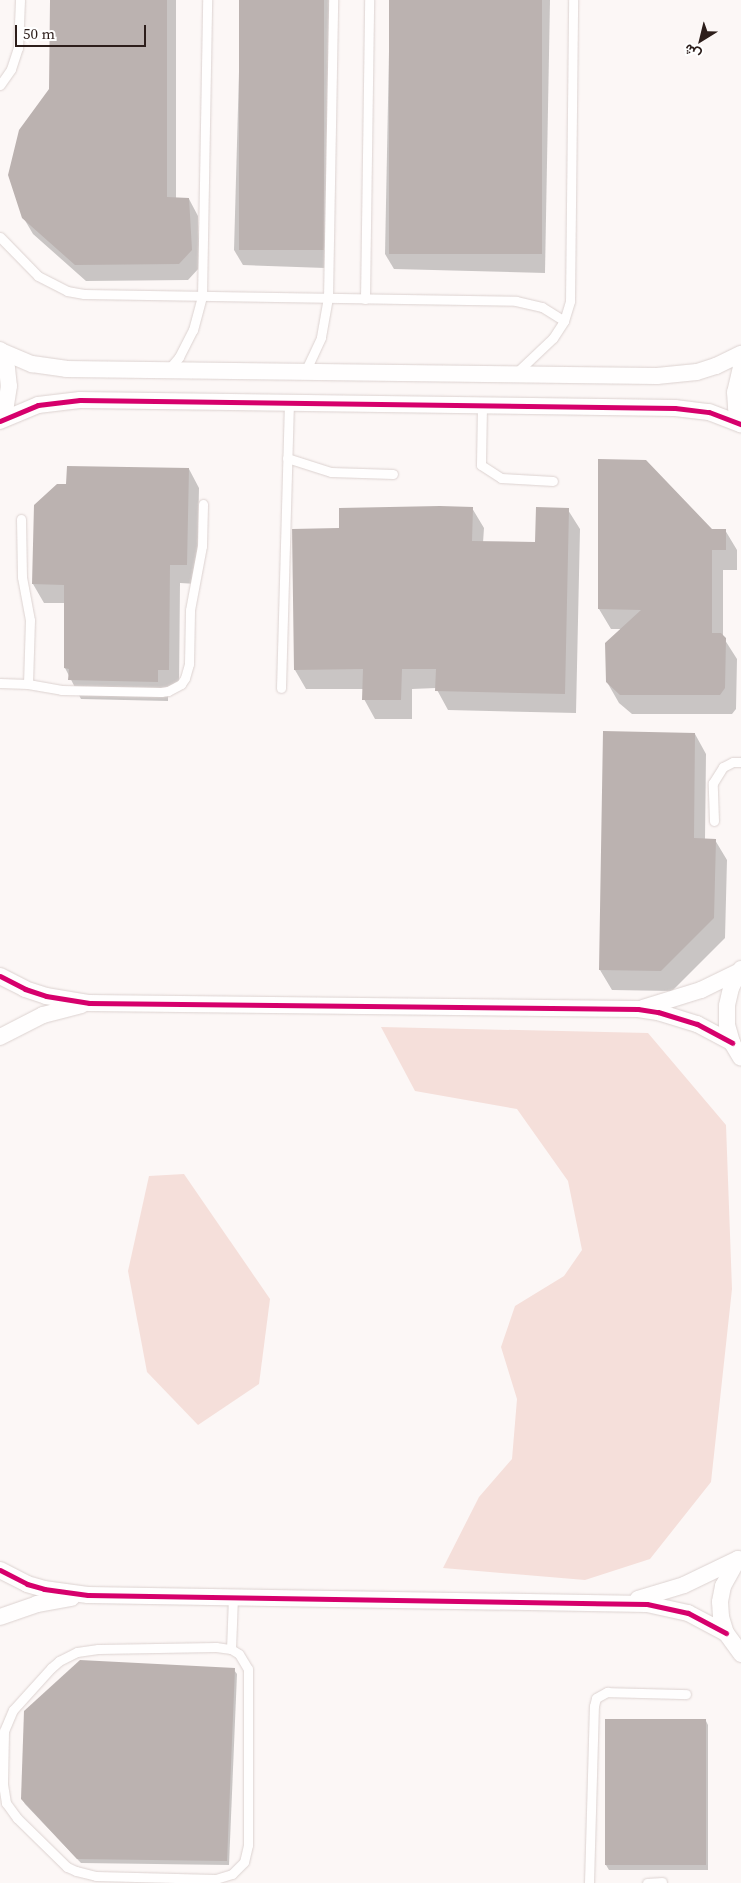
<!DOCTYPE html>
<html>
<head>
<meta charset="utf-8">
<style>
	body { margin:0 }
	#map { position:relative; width:741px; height:1883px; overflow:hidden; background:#fcf7f6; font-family:"Source Serif 4",Vazirmatn,serif }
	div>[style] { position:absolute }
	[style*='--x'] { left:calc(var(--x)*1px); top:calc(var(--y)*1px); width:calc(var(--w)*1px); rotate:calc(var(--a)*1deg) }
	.green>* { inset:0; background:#f5dfda }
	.shadow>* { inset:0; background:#0003 }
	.building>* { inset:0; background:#bbb2b0; transform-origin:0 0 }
	.roads { filter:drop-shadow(0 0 1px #dcd2d0) drop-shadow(0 0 1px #dcd2d0) }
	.lane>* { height:9px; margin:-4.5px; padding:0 4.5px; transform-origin:4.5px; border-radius:4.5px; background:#fffefe }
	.street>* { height:16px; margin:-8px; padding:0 8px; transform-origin:8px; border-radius:8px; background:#fffefe }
	.cycleway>* { height:5px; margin:-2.5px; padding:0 2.5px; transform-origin:2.5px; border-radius:2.5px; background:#d6006c }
	span { translate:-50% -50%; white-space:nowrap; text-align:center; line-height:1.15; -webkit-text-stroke:4px #fff; paint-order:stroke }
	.north { position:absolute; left:676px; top:15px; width:50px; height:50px; -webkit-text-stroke:4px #fff; paint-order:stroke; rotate:216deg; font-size:14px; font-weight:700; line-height:20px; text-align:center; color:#2d1e1b }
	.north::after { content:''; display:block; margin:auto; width:18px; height:22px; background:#2d1e1b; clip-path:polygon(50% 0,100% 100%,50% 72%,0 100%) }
	.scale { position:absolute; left:15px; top:25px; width:131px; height:22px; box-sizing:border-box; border:2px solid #2d1e1b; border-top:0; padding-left:6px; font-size:15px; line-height:18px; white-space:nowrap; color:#2d1e1b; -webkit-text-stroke:4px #fff; paint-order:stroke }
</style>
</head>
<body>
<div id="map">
	<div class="green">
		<div style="clip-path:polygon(381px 1027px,648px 1033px,726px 1125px,732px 1289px,711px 1482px,650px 1559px,585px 1580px,443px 1568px,479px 1497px,512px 1459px,517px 1399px,501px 1347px,515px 1306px,564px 1276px,582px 1250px,568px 1181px,517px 1109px,415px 1091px)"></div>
		<div style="clip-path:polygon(184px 1174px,270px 1299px,259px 1384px,198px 1425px,147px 1372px,128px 1271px,149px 1176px)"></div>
	</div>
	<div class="shadow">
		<div style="clip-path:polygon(51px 0,176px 0,176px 199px,189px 199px,198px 216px,200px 267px,188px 280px,86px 281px,33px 234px,23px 217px,50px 89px)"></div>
		<div style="clip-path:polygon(241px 0,332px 0,325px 268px,243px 265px,234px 250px)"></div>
		<div style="clip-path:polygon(390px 0,550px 0,545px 273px,394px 269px,385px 254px)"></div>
		<div style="clip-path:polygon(189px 469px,199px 488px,197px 584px,180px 583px,179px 689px,168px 689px,168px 701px,81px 699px,65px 668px,66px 603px,44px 603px,33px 584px)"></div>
		<div style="clip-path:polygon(472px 508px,484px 528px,483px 543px,536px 544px,568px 510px,580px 529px,576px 713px,448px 710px,436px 688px,412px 689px,412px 719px,375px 719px,364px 699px,364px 689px,306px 689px,295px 670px,341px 529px)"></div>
		<div style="clip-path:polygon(712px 530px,725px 530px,737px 550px,737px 570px,723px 570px,723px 637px,737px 659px,736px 709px,732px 714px,632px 714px,619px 703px,607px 682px,622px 629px,611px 629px,599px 609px)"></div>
		<div style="clip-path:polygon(695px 734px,706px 754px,705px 840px,715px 840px,727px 860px,725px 938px,672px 991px,612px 990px,600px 970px)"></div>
		<div style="clip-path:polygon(234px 1670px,237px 1674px,229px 1865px,81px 1863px,25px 1804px,22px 1799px)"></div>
		<div style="clip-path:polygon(606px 1720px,706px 1721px,708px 1725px,708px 1870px,609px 1870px,606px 1865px)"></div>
	</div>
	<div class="building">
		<div style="clip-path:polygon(50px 0,167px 0,167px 197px,189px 198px,192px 250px,179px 264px,75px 265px,22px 218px,8px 175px,19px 130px,49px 89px)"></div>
		<div style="left:239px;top:0;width:85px;height:250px"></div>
		<div style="left:389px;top:0;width:153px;height:254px"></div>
		<div style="clip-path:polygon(598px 459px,646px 460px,712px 529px,726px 529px,726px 550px,712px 550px,712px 633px,721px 633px,726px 638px,725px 688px,720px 695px,620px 695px,606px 682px,605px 643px,641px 610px,598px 609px)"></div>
		<div style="clip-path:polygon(67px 466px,189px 468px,187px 565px,170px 565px,169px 670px,158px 670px,158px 682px,68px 680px,69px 669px,64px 668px,64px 585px,32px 584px,34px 505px,57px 484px,66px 484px)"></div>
		<div style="clip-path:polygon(440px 506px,473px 507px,472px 541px,535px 542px,536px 507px,569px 508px,565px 694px,435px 691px,436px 669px,402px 669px,401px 700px,362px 700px,363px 669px,294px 670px,292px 529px,339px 528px,339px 508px)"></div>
		<div style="clip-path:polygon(603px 731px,695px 733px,694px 838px,716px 839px,714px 918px,661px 971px,599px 970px)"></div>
		<div style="clip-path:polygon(80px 1660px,235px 1668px,227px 1861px,77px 1859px,21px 1799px,24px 1711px)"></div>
		<div style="left:605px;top:1719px;width:101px;height:146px"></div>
	</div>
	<div class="roads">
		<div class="lane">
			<div style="--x:0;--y:85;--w:19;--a:-55"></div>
			<div style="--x:11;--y:69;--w:22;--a:-72"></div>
			<div style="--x:18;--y:48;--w:48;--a:-87.6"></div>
			<div style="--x:0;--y:237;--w:54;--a:45.7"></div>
			<div style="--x:38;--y:276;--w:33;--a:27"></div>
			<div style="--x:67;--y:291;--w:17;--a:10"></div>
			<div style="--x:84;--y:294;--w:432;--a:0.9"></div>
			<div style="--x:516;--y:301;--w:27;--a:13"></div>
			<div style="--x:542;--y:307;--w:26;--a:32"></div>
			<div style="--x:365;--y:299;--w:299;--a:-89.2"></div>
			<div style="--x:169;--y:369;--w:16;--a:-50"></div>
			<div style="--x:179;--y:357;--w:30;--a:-63"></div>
			<div style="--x:193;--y:330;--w:34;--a:-75"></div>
			<div style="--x:202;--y:297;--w:297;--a:-89"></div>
			<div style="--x:305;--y:372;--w:38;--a:-65"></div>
			<div style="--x:321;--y:337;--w:40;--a:-80"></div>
			<div style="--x:328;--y:298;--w:298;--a:-89"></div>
			<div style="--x:515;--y:374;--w:52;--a:-43.5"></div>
			<div style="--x:553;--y:338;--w:20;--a:-57"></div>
			<div style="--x:564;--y:321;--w:21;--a:-73"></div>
			<div style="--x:570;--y:301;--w:301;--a:-89.4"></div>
			<div style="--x:482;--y:406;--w:59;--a:91"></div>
			<div style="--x:481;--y:465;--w:24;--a:33"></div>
			<div style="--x:501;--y:478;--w:52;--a:3.3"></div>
			<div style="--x:287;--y:458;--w:46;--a:17.7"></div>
			<div style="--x:331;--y:472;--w:62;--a:1.8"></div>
			<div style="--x:21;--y:519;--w:58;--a:89"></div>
			<div style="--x:22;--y:577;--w:44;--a:79.5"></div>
			<div style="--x:30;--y:620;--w:64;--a:91.8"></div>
			<div style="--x:0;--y:683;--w:28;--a:2"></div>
			<div style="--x:28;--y:684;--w:34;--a:10"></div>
			<div style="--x:61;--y:690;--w:100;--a:1.1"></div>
			<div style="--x:161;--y:692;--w:7;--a:-8"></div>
			<div style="--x:168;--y:691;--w:15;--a:-28"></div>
			<div style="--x:181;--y:684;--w:7;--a:-56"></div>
			<div style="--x:185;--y:678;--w:15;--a:-74"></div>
			<div style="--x:189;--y:664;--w:54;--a:-88.9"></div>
			<div style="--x:190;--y:610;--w:65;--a:-79.4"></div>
			<div style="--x:202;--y:546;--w:42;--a:-88.6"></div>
			<div style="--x:281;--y:688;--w:284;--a:-88.4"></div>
			<div style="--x:714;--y:821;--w:38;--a:-92"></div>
			<div style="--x:713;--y:783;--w:19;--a:-58"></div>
			<div style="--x:723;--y:767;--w:11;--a:-27"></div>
			<div style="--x:733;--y:762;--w:8;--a:0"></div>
			<div style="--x:216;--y:1647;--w:15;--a:8"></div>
			<div style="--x:231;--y:1649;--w:9;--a:32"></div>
			<div style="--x:239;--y:1654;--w:17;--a:59"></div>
			<div style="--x:248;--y:1669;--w:176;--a:90"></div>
			<div style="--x:248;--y:1845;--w:17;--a:103"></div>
			<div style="--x:244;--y:1862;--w:17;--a:135"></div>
			<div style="--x:232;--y:1874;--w:17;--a:163"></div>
			<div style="--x:216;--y:1879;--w:120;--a:-178.6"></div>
			<div style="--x:96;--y:1876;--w:21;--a:-166"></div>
			<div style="--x:76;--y:1871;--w:10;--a:-156"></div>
			<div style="--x:67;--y:1867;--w:70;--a:-135.6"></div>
			<div style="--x:17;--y:1818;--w:19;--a:-126"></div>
			<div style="--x:6;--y:1803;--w:19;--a:-99"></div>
			<div style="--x:3;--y:1784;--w:53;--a:-88.9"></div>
			<div style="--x:4;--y:1731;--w:23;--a:-67"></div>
			<div style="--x:13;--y:1710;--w:57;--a:-47.9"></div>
			<div style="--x:51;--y:1668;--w:11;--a:-41"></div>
			<div style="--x:59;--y:1661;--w:20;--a:-27"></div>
			<div style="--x:77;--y:1652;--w:21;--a:-8"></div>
			<div style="--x:98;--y:1649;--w:118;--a:-1"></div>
			<div style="--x:231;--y:1649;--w:52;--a:-87.8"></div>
			<div style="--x:589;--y:1883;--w:177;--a:-88.4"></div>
			<div style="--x:594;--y:1706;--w:8;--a:-76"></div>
			<div style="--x:596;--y:1698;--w:13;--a:-29"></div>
			<div style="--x:607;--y:1692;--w:79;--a:1.5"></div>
			<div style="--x:647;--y:1883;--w:15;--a:-4"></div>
		</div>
		<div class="street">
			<div style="--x:0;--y:350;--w:19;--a:69"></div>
			<div style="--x:7;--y:368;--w:18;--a:84"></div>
			<div style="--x:9;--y:386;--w:19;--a:99"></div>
			<div style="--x:6;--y:405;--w:14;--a:115"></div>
			<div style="--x:1;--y:351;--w:34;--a:23"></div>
			<div style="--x:32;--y:364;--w:34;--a:8"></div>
			<div style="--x:66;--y:369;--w:591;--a:0.68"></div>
			<div style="--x:657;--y:376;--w:40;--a:-5.7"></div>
			<div style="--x:697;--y:372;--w:20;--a:-18"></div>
			<div style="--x:716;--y:366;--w:28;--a:-26"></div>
			<div style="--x:741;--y:367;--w:26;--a:103"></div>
			<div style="--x:735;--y:392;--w:16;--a:86"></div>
			<div style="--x:736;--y:408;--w:17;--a:73"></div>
			<div style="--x:0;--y:421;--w:41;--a:-22.8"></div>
			<div style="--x:38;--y:405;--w:42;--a:-6.8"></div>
			<div style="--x:80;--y:400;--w:595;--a:0.77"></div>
			<div style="--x:675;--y:408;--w:34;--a:7"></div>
			<div style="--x:709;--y:412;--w:34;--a:21"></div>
			<div style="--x:741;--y:969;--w:21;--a:118"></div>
			<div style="--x:731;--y:988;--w:18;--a:103"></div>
			<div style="--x:727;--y:1006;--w:19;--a:90"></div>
			<div style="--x:727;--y:1025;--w:19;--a:74"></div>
			<div style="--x:732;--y:1043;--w:17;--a:59"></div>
			<div style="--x:0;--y:976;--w:28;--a:27"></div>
			<div style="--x:25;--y:989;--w:22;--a:18"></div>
			<div style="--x:46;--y:996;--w:44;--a:9.2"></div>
			<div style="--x:89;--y:1003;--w:549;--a:0.63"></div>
			<div style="--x:638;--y:1009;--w:20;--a:9"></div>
			<div style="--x:658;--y:1012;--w:41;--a:17.1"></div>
			<div style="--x:697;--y:1024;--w:40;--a:28"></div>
			<div style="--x:643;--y:1008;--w:61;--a:-17.2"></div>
			<div style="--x:701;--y:990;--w:43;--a:-26"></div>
			<div style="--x:0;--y:1037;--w:48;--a:-27.1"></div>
			<div style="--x:43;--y:1015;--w:40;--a:-14.4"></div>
			<div style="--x:738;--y:1559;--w:31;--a:119"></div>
			<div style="--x:723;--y:1586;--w:16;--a:101"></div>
			<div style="--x:720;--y:1602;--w:15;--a:86"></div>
			<div style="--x:721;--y:1617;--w:17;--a:73"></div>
			<div style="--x:726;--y:1633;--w:26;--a:54"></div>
			<div style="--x:0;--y:1570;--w:30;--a:27"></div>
			<div style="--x:27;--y:1584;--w:18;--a:16"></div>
			<div style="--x:44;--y:1589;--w:44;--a:7.8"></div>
			<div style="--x:88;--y:1595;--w:559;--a:0.92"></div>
			<div style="--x:647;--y:1604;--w:42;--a:12.4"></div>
			<div style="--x:688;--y:1613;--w:43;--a:27.8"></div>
			<div style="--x:638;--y:1599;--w:48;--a:-16.9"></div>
			<div style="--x:684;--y:1585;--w:60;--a:-25.7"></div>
			<div style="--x:0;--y:1617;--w:39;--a:-19"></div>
			<div style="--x:37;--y:1604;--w:35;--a:-10"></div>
		</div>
	</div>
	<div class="cycleway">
		<div style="--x:0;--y:421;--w:41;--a:-22.8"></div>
		<div style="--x:38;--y:405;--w:42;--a:-6.8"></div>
		<div style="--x:80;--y:400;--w:595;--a:0.77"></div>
		<div style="--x:675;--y:408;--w:34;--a:7"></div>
		<div style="--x:709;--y:412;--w:34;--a:21"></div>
		<div style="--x:0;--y:976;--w:28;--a:27"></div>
		<div style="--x:25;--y:989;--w:22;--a:18"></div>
		<div style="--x:46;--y:996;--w:44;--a:9.2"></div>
		<div style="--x:89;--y:1003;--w:549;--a:0.63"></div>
		<div style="--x:638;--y:1009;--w:20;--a:9"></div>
		<div style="--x:658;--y:1012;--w:41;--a:17.1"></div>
		<div style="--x:697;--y:1024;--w:40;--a:28"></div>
		<div style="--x:0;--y:1570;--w:30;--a:27"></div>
		<div style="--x:27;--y:1584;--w:18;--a:16"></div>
		<div style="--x:44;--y:1589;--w:44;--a:7.8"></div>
		<div style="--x:88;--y:1595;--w:559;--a:0.92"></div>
		<div style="--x:647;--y:1604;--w:42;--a:12.4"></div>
		<div style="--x:688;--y:1613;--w:43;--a:27.8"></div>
	</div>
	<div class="north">ش</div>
	<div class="scale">50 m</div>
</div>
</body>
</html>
